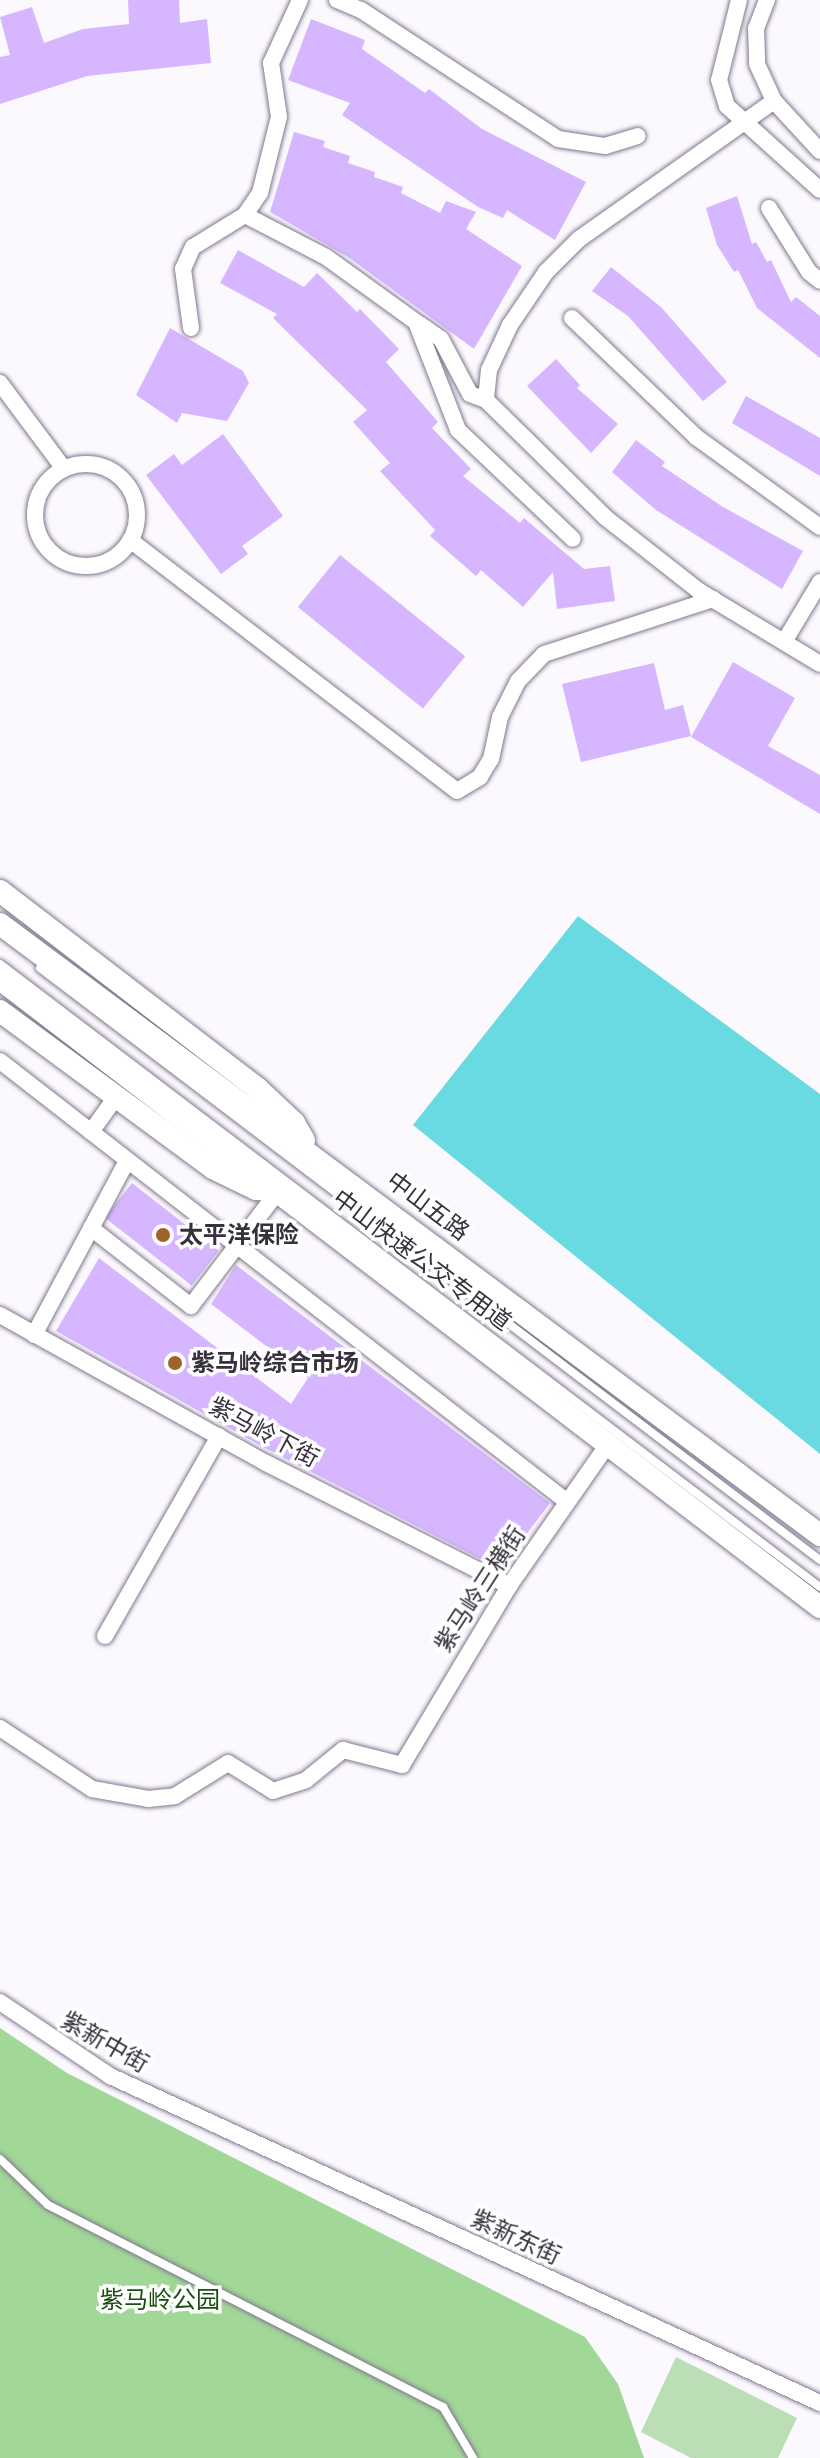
<!DOCTYPE html>
<html>
<head>
<meta charset="utf-8">
<style>
	body { margin:0 }
	#map { position:relative; width:820px; height:2458px; overflow:hidden; background:#fbf9fe; font-family:Cabin,"Noto Sans SC",sans-serif }
	div>[style] { position:absolute }
	[style*='--x'] { left:calc(var(--x)*1px); top:calc(var(--y)*1px); width:calc(var(--w)*1px); rotate:calc(var(--a)*1deg) }
	.green>* { inset:0; background:#bcdeb6 }
	.forest>* { inset:0; background:#a1d797 }
	.water>* { inset:0; background:#6adae2 }
	.building>* { inset:0; background:#d6b7ff; transform-origin:0 0 }
	.roads { filter:drop-shadow(0 0 2px #81778f) drop-shadow(0 0 2px #81778f) }
	.service>* { height:8px; margin:-4px; padding:0 4px; transform-origin:4px; border-radius:4px; background:#fff }
	.minor>* { height:16px; margin:-8px; padding:0 8px; transform-origin:8px; border-radius:8px; background:#fff }
	.minor>.ring { margin:-8px; padding:0; box-sizing:content-box; background:none; border:16px solid #fff; border-radius:50% }
	.secondary>* { height:22px; margin:-11px; padding:0 11px; transform-origin:11px; border-radius:11px; background:#fff }
	.dots>* { width:22px; height:22px; translate:-50% -50%; box-sizing:border-box; border:4px solid #fff; border-radius:50% }
	span { translate:-50% -50%; white-space:nowrap; text-align:center; line-height:1.15; -webkit-text-stroke:7px #fff; paint-order:stroke }
	.street-label { font-size:24px; color:#36313c }
	.poi-label { font-size:24px; color:#36313c; font-weight:700 }
	.left { translate:0 -50%; text-align:left }
	.park-label { font-size:24px; color:#1a4d0f }
</style>
</head>
<body>
<div id="map">
	<div class="green">
		<div style="clip-path:polygon(676px 2357px,797px 2418px,778px 2458px,691px 2458px,641px 2432px)"></div>
	</div>
	<div class="forest">
		<div style="clip-path:polygon(0 2028px,67px 2073px,585px 2337px,618px 2384px,644px 2458px,0 2458px)"></div>
	</div>
	<div class="water">
		<div style="clip-path:polygon(578px 916px,820px 1094px,820px 1454px,413px 1125px)"></div>
	</div>
	<div class="building">
		<div style="clip-path:polygon(128px 0,179px 0,180px 23px,207px 19px,211px 63px,87px 76px,0 104px,0 57px,10px 55px,0 17px,32px 7px,44px 43px,83px 29px,129px 24px)"></div>
		<div style="clip-path:polygon(311px 19px,365px 40px,362px 49px,425px 93px,429px 89px,482px 129px,586px 182px,555px 240px,507px 210px,503px 218px,478px 207px,342px 115px,350px 103px,288px 80px)"></div>
		<div style="clip-path:polygon(294px 132px,325px 141px,323px 147px,350px 156px,348px 163px,375px 172px,374px 177px,403px 187px,401px 193px,440px 213px,446px 201px,476px 212px,466px 229px,522px 266px,474px 349px,348px 257px,270px 212px)"></div>
		<div style="clip-path:polygon(737px 196px,752px 244px,756px 242px,767px 262px,771px 260px,791px 302px,796px 297px,820px 316px,820px 358px,757px 308px,738px 270px,734px 272px,717px 245px,706px 208px)"></div>
		<div style="clip-path:polygon(238px 250px,304px 287px,317px 273px,357px 312px,360px 309px,399px 349px,386px 362px,438px 422px,432px 428px,471px 469px,463px 476px,520px 523px,524px 518px,584px 569px,610px 566px,615px 601px,557px 609px,553px 572px,523px 607px,481px 570px,476px 576px,430px 536px,435px 530px,380px 471px,390px 463px,353px 422px,367px 410px,273px 318px,277px 314px,220px 283px)"></div>
		<div style="clip-path:polygon(611px 267px,661px 307px,727px 382px,703px 401px,628px 316px,592px 291px)"></div>
		<div style="clip-path:polygon(170px 328px,243px 371px,249px 383px,227px 421px,182px 413px,177px 423px,136px 395px)"></div>
		<div style="clip-path:polygon(556px 359px,580px 385px,577px 388px,618px 424px,591px 453px,527px 386px)"></div>
		<div style="clip-path:polygon(746px 396px,820px 438px,820px 476px,732px 423px)"></div>
		<div style="clip-path:polygon(223px 434px,283px 516px,242px 546px,248px 554px,221px 574px,146px 475px,174px 454px,182px 465px)"></div>
		<div style="clip-path:polygon(636px 440px,665px 462px,662px 466px,723px 507px,803px 551px,782px 589px,656px 510px,612px 472px)"></div>
		<div style="left:340px;top:555px;width:161px;height:67px;rotate:39deg"></div>
		<div style="clip-path:polygon(733px 662px,795px 698px,768px 746px,820px 775px,820px 814px,691px 737px)"></div>
		<div style="clip-path:polygon(654px 663px,665px 710px,683px 705px,691px 736px,581px 762px,562px 684px)"></div>
		<div style="left:132px;top:1183px;width:110px;height:44px;rotate:38deg"></div>
		<div style="clip-path:polygon(99px 1258px,291px 1404px,308px 1378px,211px 1304px,236px 1265px,550px 1503px,500px 1569px,263px 1447px,56px 1331px)"></div>
	</div>
	<div class="roads">
		<div class="service">
			<div style="--x:0;--y:964;--w:1030;--a:37.23"></div>
			<div style="--x:40;--y:968;--w:979;--a:37.2"></div>
			<div style="--x:0;--y:2159;--w:66;--a:43.8"></div>
			<div style="--x:48;--y:2205;--w:444;--a:27.1"></div>
			<div style="--x:443;--y:2407;--w:59;--a:59.5"></div>
		</div>
		<div class="minor">
			<div style="--x:337;--y:0;--w:26;--a:23"></div>
			<div style="--x:361;--y:10;--w:235;--a:33.2"></div>
			<div style="--x:558;--y:139;--w:48;--a:8.5"></div>
			<div style="--x:605;--y:146;--w:34;--a:-17"></div>
			<div style="--x:739;--y:0;--w:82;--a:104"></div>
			<div style="--x:719;--y:80;--w:27;--a:73"></div>
			<div style="--x:727;--y:106;--w:125;--a:42.1"></div>
			<div style="--x:767;--y:0;--w:30;--a:111"></div>
			<div style="--x:756;--y:28;--w:36;--a:88"></div>
			<div style="--x:757;--y:64;--w:41;--a:65.3"></div>
			<div style="--x:774;--y:101;--w:68;--a:47.4"></div>
			<div style="--x:774;--y:101;--w:239;--a:144.7"></div>
			<div style="--x:579;--y:239;--w:47;--a:135"></div>
			<div style="--x:546;--y:272;--w:64;--a:124.2"></div>
			<div style="--x:510;--y:325;--w:50;--a:115"></div>
			<div style="--x:489;--y:370;--w:30;--a:96"></div>
			<div style="--x:486;--y:400;--w:168;--a:44.5"></div>
			<div style="--x:606;--y:518;--w:118;--a:38.1"></div>
			<div style="--x:699;--y:591;--w:141;--a:31.1"></div>
			<div style="--x:769;--y:208;--w:75;--a:58"></div>
			<div style="--x:809;--y:272;--w:14;--a:39"></div>
			<div style="--x:245;--y:215;--w:91;--a:27.4"></div>
			<div style="--x:326;--y:257;--w:111;--a:35.8"></div>
			<div style="--x:416;--y:322;--w:116;--a:68.7"></div>
			<div style="--x:458;--y:430;--w:158;--a:43.5"></div>
			<div style="--x:572;--y:318;--w:172;--a:43.8"></div>
			<div style="--x:696;--y:437;--w:153;--a:36"></div>
			<div style="--x:421;--y:325;--w:24;--a:35"></div>
			<div style="--x:441;--y:339;--w:62;--a:62.2"></div>
			<div style="--x:470;--y:394;--w:17;--a:21"></div>
			<div style="--x:191;--y:328;--w:60;--a:-97.7"></div>
			<div style="--x:183;--y:269;--w:24;--a:-66"></div>
			<div style="--x:193;--y:247;--w:61;--a:-31.6"></div>
			<div style="--x:245;--y:215;--w:27;--a:-56"></div>
			<div style="--x:260;--y:193;--w:78;--a:-76"></div>
			<div style="--x:279;--y:117;--w:55;--a:-98.4"></div>
			<div style="--x:271;--y:63;--w:69;--a:-65.3"></div>
			<div style="--x:0;--y:383;--w:107;--a:53.3"></div>
			<div class="ring" style="left:35px;top:464px;width:86px;height:86px"></div>
			<div style="--x:130;--y:540;--w:412;--a:37.5"></div>
			<div style="--x:457;--y:791;--w:27;--a:-31"></div>
			<div style="--x:480;--y:777;--w:21;--a:-59"></div>
			<div style="--x:491;--y:759;--w:43;--a:-77.9"></div>
			<div style="--x:500;--y:717;--w:40;--a:-63.4"></div>
			<div style="--x:518;--y:681;--w:37;--a:-46"></div>
			<div style="--x:544;--y:654;--w:178;--a:-18"></div>
			<div style="--x:784;--y:642;--w:70;--a:-59"></div>
			<div style="--x:0;--y:1061;--w:717;--a:37.86"></div>
			<div style="--x:91;--y:1132;--w:43;--a:-54.5"></div>
			<div style="--x:91;--y:1228;--w:127;--a:38"></div>
			<div style="--x:191;--y:1306;--w:146;--a:-52.8"></div>
			<div style="--x:0;--y:1315;--w:302;--a:29.1"></div>
			<div style="--x:264;--y:1462;--w:275;--a:26.8"></div>
			<div style="--x:34;--y:1335;--w:197;--a:-61.9"></div>
			<div style="--x:105;--y:1636;--w:230;--a:-60.3"></div>
			<div style="--x:0;--y:1728;--w:110;--a:33.5"></div>
			<div style="--x:92;--y:1789;--w:57;--a:10.1"></div>
			<div style="--x:148;--y:1799;--w:27;--a:-6"></div>
			<div style="--x:175;--y:1796;--w:62;--a:-31.9"></div>
			<div style="--x:228;--y:1763;--w:53;--a:31.9"></div>
			<div style="--x:273;--y:1791;--w:35;--a:-18"></div>
			<div style="--x:306;--y:1780;--w:48;--a:-39"></div>
			<div style="--x:343;--y:1750;--w:61;--a:14.3"></div>
			<div style="--x:402;--y:1765;--w:209;--a:-59.1"></div>
			<div style="--x:509;--y:1586;--w:173;--a:-55.1"></div>
			<div style="--x:0;--y:2002;--w:133;--a:33.9"></div>
			<div style="--x:110;--y:2076;--w:782;--a:24.73"></div>
		</div>
		<div class="secondary">
			<div style="--x:0;--y:891;--w:325;--a:37.5"></div>
			<div style="--x:258;--y:1089;--w:50;--a:43.4"></div>
			<div style="--x:294;--y:1123;--w:20;--a:60"></div>
			<div style="--x:0;--y:924;--w:1023;--a:36.69"></div>
			<div style="--x:0;--y:979;--w:1033;--a:37.45"></div>
			<div style="--x:0;--y:1011;--w:265;--a:36.4"></div>
			<div style="--x:213;--y:1168;--w:48;--a:26"></div>
			<div style="--x:256;--y:1189;--w:22;--a:3"></div>
		</div>
	</div>
	<div class="dots">
		<div style="left:163px;top:1235px;background:#a16329"></div>
		<div style="left:175px;top:1363px;background:#a16329"></div>
	</div>
	<div class="street-label">
		<span style="left:428px;top:1206px;rotate:37deg">中山五路</span>
		<span style="left:422px;top:1260px;rotate:37deg">中山快速公交专用道</span>
		<span style="left:264px;top:1432px;rotate:28deg">紫马岭下街</span>
		<span style="left:480px;top:1589px;rotate:-57deg">紫马岭三横街</span>
		<span style="left:105px;top:2042px;rotate:30deg">紫新中街</span>
		<span style="left:516px;top:2237px;rotate:25deg">紫新东街</span>
	</div>
	<div class="poi-label">
		<span class="left" style="left:179px;top:1235px">太平洋保险</span>
		<span class="left" style="left:191px;top:1363px">紫马岭综合市场</span>
	</div>
	<div class="park-label">
		<span style="left:160px;top:2300px">紫马岭公园</span>
	</div>
</div>
</body>
</html>
